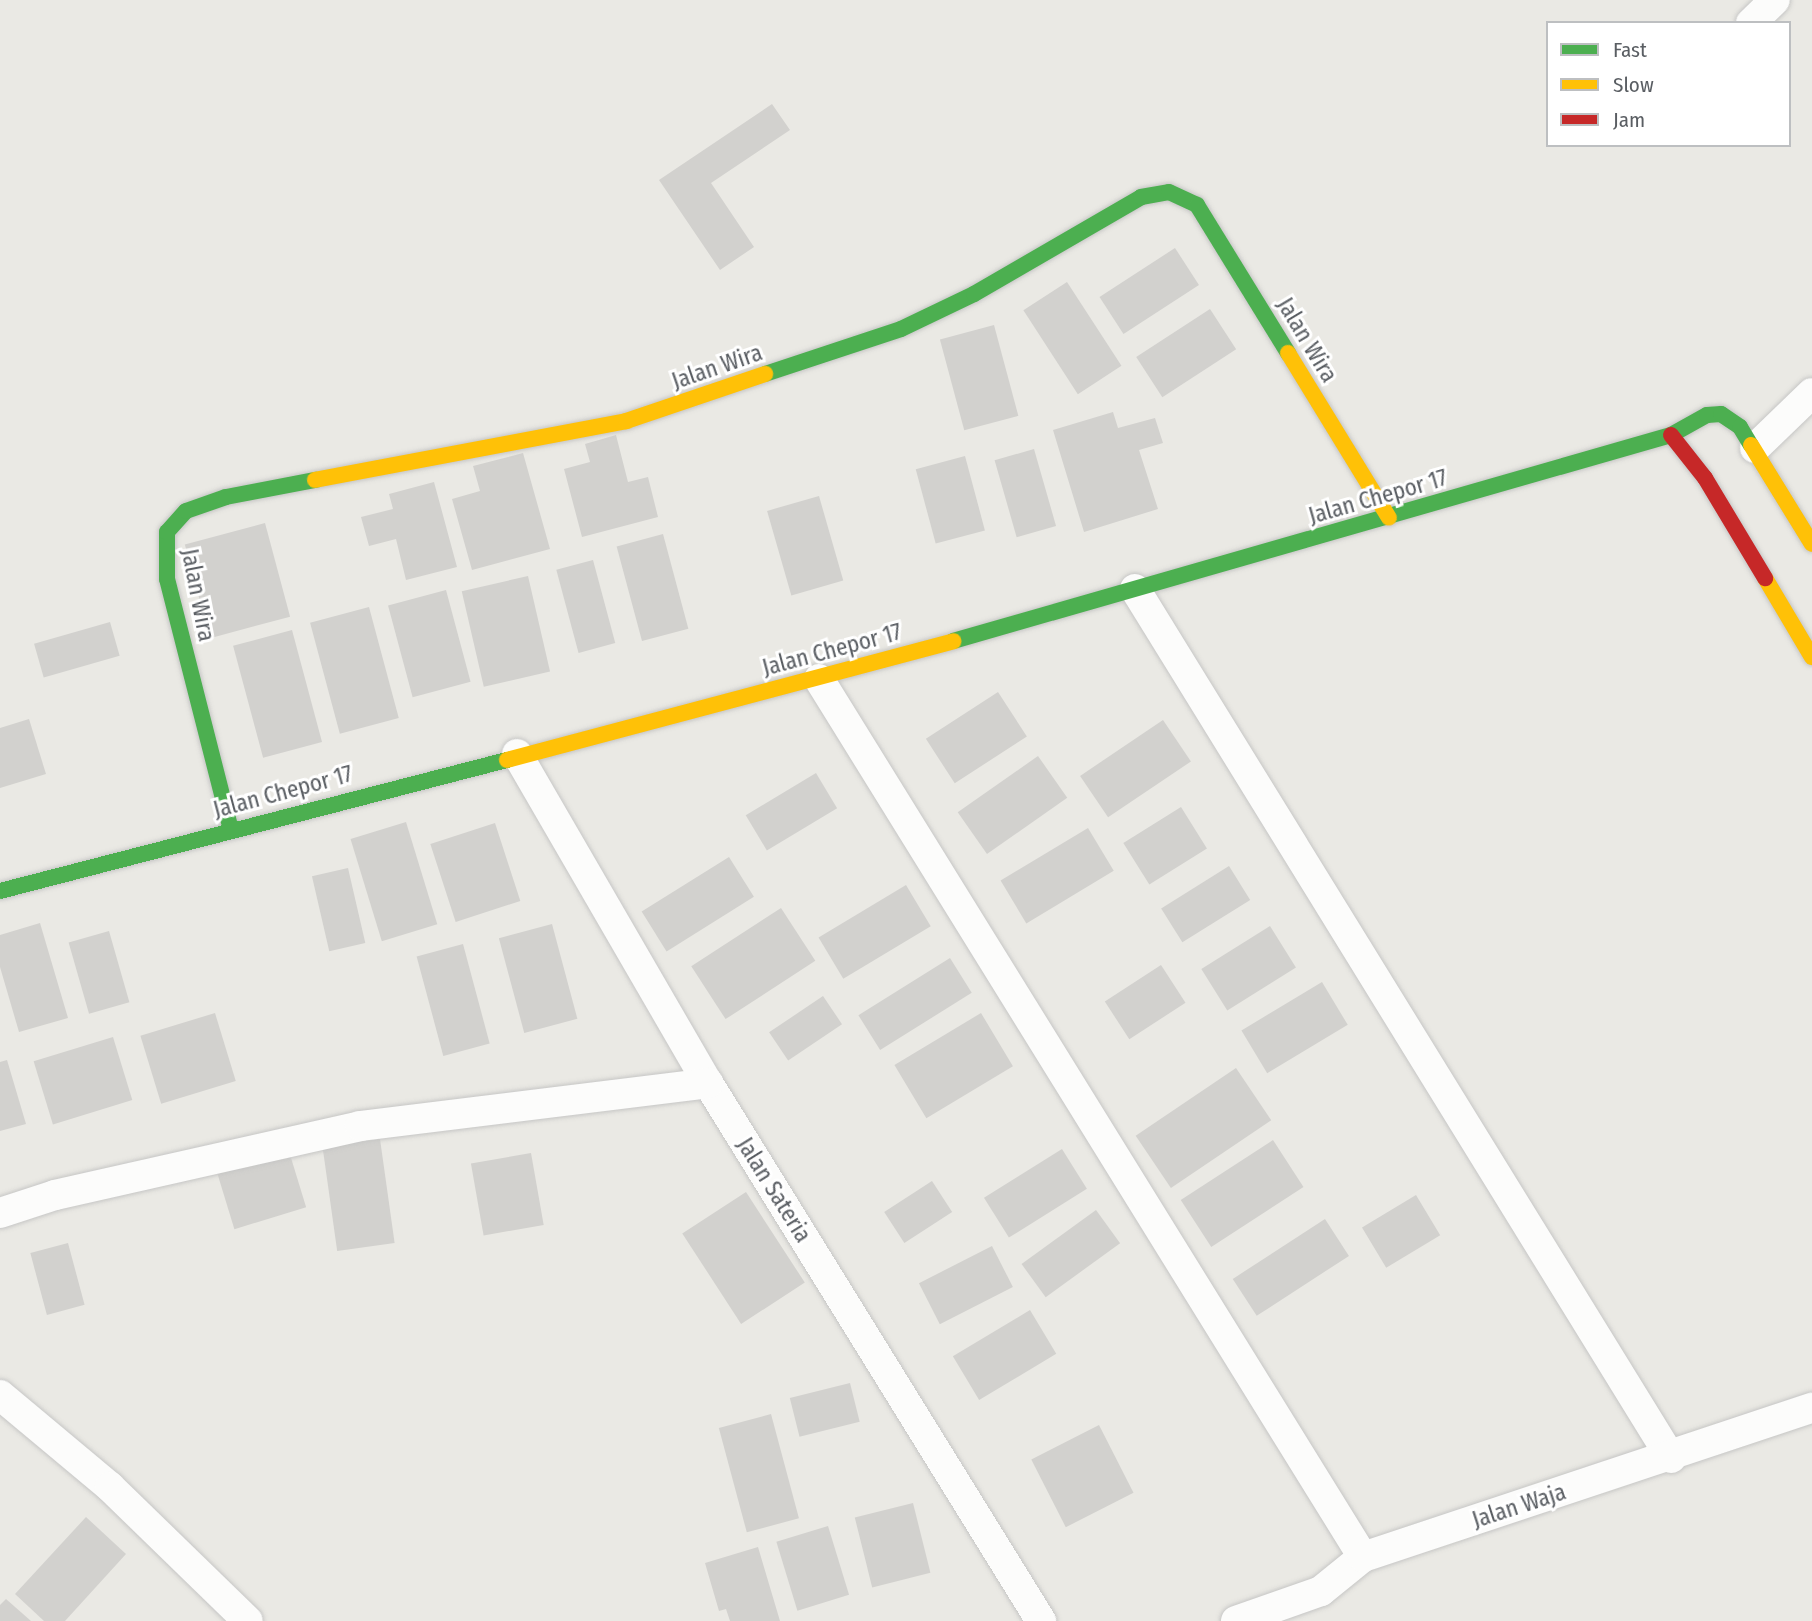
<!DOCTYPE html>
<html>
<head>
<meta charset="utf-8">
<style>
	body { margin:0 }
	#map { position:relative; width:1812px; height:1621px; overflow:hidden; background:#eae9e4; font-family:"Fira Sans Condensed",sans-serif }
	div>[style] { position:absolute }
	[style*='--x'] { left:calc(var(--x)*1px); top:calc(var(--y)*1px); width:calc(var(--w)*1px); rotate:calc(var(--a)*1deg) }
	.building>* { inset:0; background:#d2d1ce; transform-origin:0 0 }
	.roads { filter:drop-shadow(0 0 2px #c6c6c5) drop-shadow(0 0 2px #c6c6c5) }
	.street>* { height:30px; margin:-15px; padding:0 15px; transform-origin:15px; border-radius:15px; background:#fcfcfb }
	.fast>* { height:16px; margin:-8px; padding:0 8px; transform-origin:8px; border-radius:8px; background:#4caf50 }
	.slow>* { height:16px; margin:-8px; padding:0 8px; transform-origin:8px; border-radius:8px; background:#ffc107 }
	.jam>* { height:16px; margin:-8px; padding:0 8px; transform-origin:8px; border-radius:8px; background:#c62828 }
	span { translate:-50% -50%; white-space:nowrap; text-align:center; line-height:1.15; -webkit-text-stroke:6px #fff; paint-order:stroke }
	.street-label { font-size:23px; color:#5a5e63 }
	.legend { position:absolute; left:1546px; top:21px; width:245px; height:126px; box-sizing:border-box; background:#fff; border:2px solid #bdbfc1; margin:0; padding:9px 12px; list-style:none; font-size:21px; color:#5a5e63 }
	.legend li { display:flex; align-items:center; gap:14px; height:35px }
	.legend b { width:35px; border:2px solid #bdbfc1 }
</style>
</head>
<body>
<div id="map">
	<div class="building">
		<div style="clip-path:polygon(772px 104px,790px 130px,711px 183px,754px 247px,720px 270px,659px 180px)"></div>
		<div style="left:1175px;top:248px;width:44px;height:90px;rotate:57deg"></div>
		<div style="left:1067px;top:282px;width:100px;height:52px;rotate:57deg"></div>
		<div style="left:1210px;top:309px;width:48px;height:88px;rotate:57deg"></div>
		<div style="left:994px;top:325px;width:94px;height:56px;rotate:75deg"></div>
		<div style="clip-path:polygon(1113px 412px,1118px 428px,1155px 418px,1163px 443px,1139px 450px,1158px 509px,1084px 532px,1053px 430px)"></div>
		<div style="clip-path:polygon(616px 435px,628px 482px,648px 477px,658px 517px,582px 537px,564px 469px,590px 462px,585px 444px)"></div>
		<div style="left:1034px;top:449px;width:80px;height:41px;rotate:74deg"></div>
		<div style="clip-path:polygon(523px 453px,550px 549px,472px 570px,452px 499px,480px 491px,473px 466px)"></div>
		<div style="left:965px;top:456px;width:77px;height:51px;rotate:75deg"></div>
		<div style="clip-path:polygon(434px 482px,457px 567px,406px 580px,396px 539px,369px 546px,361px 517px,393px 509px,389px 494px)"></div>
		<div style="left:819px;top:496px;width:88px;height:54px;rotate:74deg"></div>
		<div style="left:265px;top:523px;width:97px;height:83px;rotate:75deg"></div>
		<div style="left:663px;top:534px;width:98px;height:48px;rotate:75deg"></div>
		<div style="left:593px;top:560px;width:86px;height:38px;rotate:75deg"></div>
		<div style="left:528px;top:576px;width:98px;height:68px;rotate:77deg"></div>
		<div style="left:446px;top:590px;width:95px;height:60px;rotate:75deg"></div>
		<div style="left:369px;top:607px;width:115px;height:61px;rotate:75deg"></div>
		<div style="left:110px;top:622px;width:35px;height:79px;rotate:74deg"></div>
		<div style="left:292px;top:630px;width:116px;height:61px;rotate:75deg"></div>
		<div style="left:998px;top:692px;width:53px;height:86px;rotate:57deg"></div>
		<div style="clip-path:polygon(29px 719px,46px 774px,0 788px,0 728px)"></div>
		<div style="left:1163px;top:720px;width:50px;height:100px;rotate:56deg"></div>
		<div style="left:1038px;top:756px;width:51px;height:98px;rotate:55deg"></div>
		<div style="left:816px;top:773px;width:41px;height:82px;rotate:59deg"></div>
		<div style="left:1181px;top:807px;width:49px;height:68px;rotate:58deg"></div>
		<div style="left:406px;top:822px;width:107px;height:58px;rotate:73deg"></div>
		<div style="left:495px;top:823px;width:82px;height:68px;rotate:72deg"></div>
		<div style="left:1088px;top:828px;width:50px;height:102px;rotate:59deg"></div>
		<div style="left:729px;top:857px;width:47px;height:103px;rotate:58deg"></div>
		<div style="left:1229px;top:866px;width:40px;height:80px;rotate:58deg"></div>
		<div style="left:348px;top:868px;width:77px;height:37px;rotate:77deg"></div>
		<div style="left:906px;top:885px;width:48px;height:102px;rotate:59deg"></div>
		<div style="left:781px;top:908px;width:63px;height:107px;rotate:57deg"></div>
		<div style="clip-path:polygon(40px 923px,68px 1018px,19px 1032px,0 967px,0 935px)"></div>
		<div style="left:552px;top:924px;width:98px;height:55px;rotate:75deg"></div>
		<div style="left:1270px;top:926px;width:49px;height:81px;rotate:58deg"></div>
		<div style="left:109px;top:931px;width:74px;height:42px;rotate:74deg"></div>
		<div style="left:463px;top:944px;width:103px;height:48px;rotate:75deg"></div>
		<div style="left:950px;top:958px;width:41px;height:108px;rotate:58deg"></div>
		<div style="left:1161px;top:965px;width:45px;height:67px;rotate:57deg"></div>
		<div style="left:1322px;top:982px;width:50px;height:94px;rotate:59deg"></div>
		<div style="left:823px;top:996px;width:34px;height:65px;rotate:56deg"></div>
		<div style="left:215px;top:1013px;width:71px;height:78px;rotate:73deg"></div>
		<div style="left:981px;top:1013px;width:62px;height:101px;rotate:59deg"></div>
		<div style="left:113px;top:1037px;width:66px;height:83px;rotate:73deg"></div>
		<div style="clip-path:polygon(7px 1060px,26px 1124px,0 1131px,0 1062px)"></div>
		<div style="left:1236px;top:1068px;width:63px;height:121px;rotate:56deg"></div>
		<div style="left:380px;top:1139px;width:105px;height:58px;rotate:82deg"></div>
		<div style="left:1273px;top:1140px;width:56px;height:110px;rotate:57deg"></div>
		<div style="left:288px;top:1148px;width:62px;height:75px;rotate:73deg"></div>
		<div style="left:1062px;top:1149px;width:47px;height:92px;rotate:58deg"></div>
		<div style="left:531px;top:1153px;width:73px;height:61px;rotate:80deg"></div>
		<div style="left:932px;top:1181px;width:37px;height:57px;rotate:57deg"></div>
		<div style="left:746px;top:1192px;width:108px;height:76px;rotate:57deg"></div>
		<div style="left:1416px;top:1195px;width:47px;height:63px;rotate:59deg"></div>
		<div style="left:1096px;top:1210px;width:41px;height:92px;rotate:54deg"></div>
		<div style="left:1325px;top:1219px;width:44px;height:110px;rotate:57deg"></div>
		<div style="left:68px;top:1243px;width:64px;height:39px;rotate:75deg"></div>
		<div style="left:992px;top:1246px;width:46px;height:82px;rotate:63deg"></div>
		<div style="left:1030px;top:1310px;width:51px;height:90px;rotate:59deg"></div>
		<div style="left:850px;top:1383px;width:40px;height:62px;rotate:76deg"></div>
		<div style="left:771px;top:1414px;width:108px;height:54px;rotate:75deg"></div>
		<div style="left:1099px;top:1425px;width:76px;height:76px;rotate:63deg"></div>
		<div style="left:913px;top:1503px;width:72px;height:60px;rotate:76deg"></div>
		<div style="clip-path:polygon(86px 1517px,126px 1554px,65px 1621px,44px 1621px,15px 1594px)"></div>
		<div style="left:828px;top:1526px;width:72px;height:54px;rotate:73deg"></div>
		<div style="clip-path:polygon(758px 1547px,780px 1621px,730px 1621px,726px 1609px,719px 1611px,705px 1563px)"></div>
		<div style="clip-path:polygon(6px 1599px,31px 1621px,0 1621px,0 1605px)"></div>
	</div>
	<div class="roads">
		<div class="street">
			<div style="--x:1751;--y:23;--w:33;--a:-44"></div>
			<div style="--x:1755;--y:448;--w:79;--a:-44"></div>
			<div style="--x:1135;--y:589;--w:1021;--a:58.33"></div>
			<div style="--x:819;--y:679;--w:1033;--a:58.22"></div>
			<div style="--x:517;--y:754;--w:380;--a:59.9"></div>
			<div style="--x:708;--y:1083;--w:633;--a:58.24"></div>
			<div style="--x:0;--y:1213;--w:58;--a:-18.1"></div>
			<div style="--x:55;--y:1195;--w:313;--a:-12.7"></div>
			<div style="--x:360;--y:1126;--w:351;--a:-7"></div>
			<div style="--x:0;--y:1395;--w:143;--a:39.9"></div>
			<div style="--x:110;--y:1487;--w:192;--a:44.2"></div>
			<div style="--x:1236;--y:1621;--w:90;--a:-19.4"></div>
			<div style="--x:1321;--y:1591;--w:54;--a:-39"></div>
			<div style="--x:1363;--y:1557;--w:473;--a:-18.4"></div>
		</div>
		<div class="fast">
			<div style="--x:765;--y:374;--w:143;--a:-18.3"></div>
			<div style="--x:901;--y:329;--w:81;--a:-25.6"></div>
			<div style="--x:974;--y:294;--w:193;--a:-30.1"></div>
			<div style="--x:1141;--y:197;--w:28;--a:-10"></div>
			<div style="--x:1169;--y:192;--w:31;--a:25"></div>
			<div style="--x:1197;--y:205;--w:174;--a:58.4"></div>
			<div style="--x:953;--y:641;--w:747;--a:-16.01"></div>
			<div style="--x:1671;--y:435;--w:41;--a:-29.1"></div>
			<div style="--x:1707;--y:415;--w:14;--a:-4"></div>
			<div style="--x:1721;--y:414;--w:23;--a:34"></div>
			<div style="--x:1740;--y:427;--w:21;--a:59"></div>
			<div style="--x:231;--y:830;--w:259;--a:-104.3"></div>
			<div style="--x:167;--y:579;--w:47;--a:-90"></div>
			<div style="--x:167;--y:532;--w:28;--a:-48"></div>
			<div style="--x:186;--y:511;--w:42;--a:-19.3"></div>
			<div style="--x:226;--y:497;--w:91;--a:-10.8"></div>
			<div style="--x:0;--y:891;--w:524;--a:-14.49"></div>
		</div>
		<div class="slow">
			<div style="--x:1288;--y:353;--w:193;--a:58.5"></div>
			<div style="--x:1751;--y:445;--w:116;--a:58.4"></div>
			<div style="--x:315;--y:480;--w:317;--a:-10.7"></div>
			<div style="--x:626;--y:421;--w:147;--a:-18.7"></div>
			<div style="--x:1765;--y:578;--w:92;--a:59.3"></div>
			<div style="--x:507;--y:760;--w:462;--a:-14.9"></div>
		</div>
		<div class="jam">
			<div style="--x:1671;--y:435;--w:55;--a:51.7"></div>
			<div style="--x:1705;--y:478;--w:117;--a:59"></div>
		</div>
	</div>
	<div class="street-label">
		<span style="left:1307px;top:340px;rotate:59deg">Jalan Wira</span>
		<span style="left:717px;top:367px;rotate:-19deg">Jalan Wira</span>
		<span style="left:1378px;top:497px;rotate:-16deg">Jalan Chepor 17</span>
		<span style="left:198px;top:595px;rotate:79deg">Jalan Wira</span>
		<span style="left:832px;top:650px;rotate:-15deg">Jalan Chepor 17</span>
		<span style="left:283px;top:792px;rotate:-15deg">Jalan Chepor 17</span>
		<span style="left:774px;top:1190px;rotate:58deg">Jalan Sateria</span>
		<span style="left:1519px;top:1506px;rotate:-18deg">Jalan Waja</span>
	</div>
	<ul class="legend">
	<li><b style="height:9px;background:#4caf50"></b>Fast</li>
	<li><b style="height:9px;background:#ffc107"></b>Slow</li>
	<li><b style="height:9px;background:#c62828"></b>Jam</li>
	</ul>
</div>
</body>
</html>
